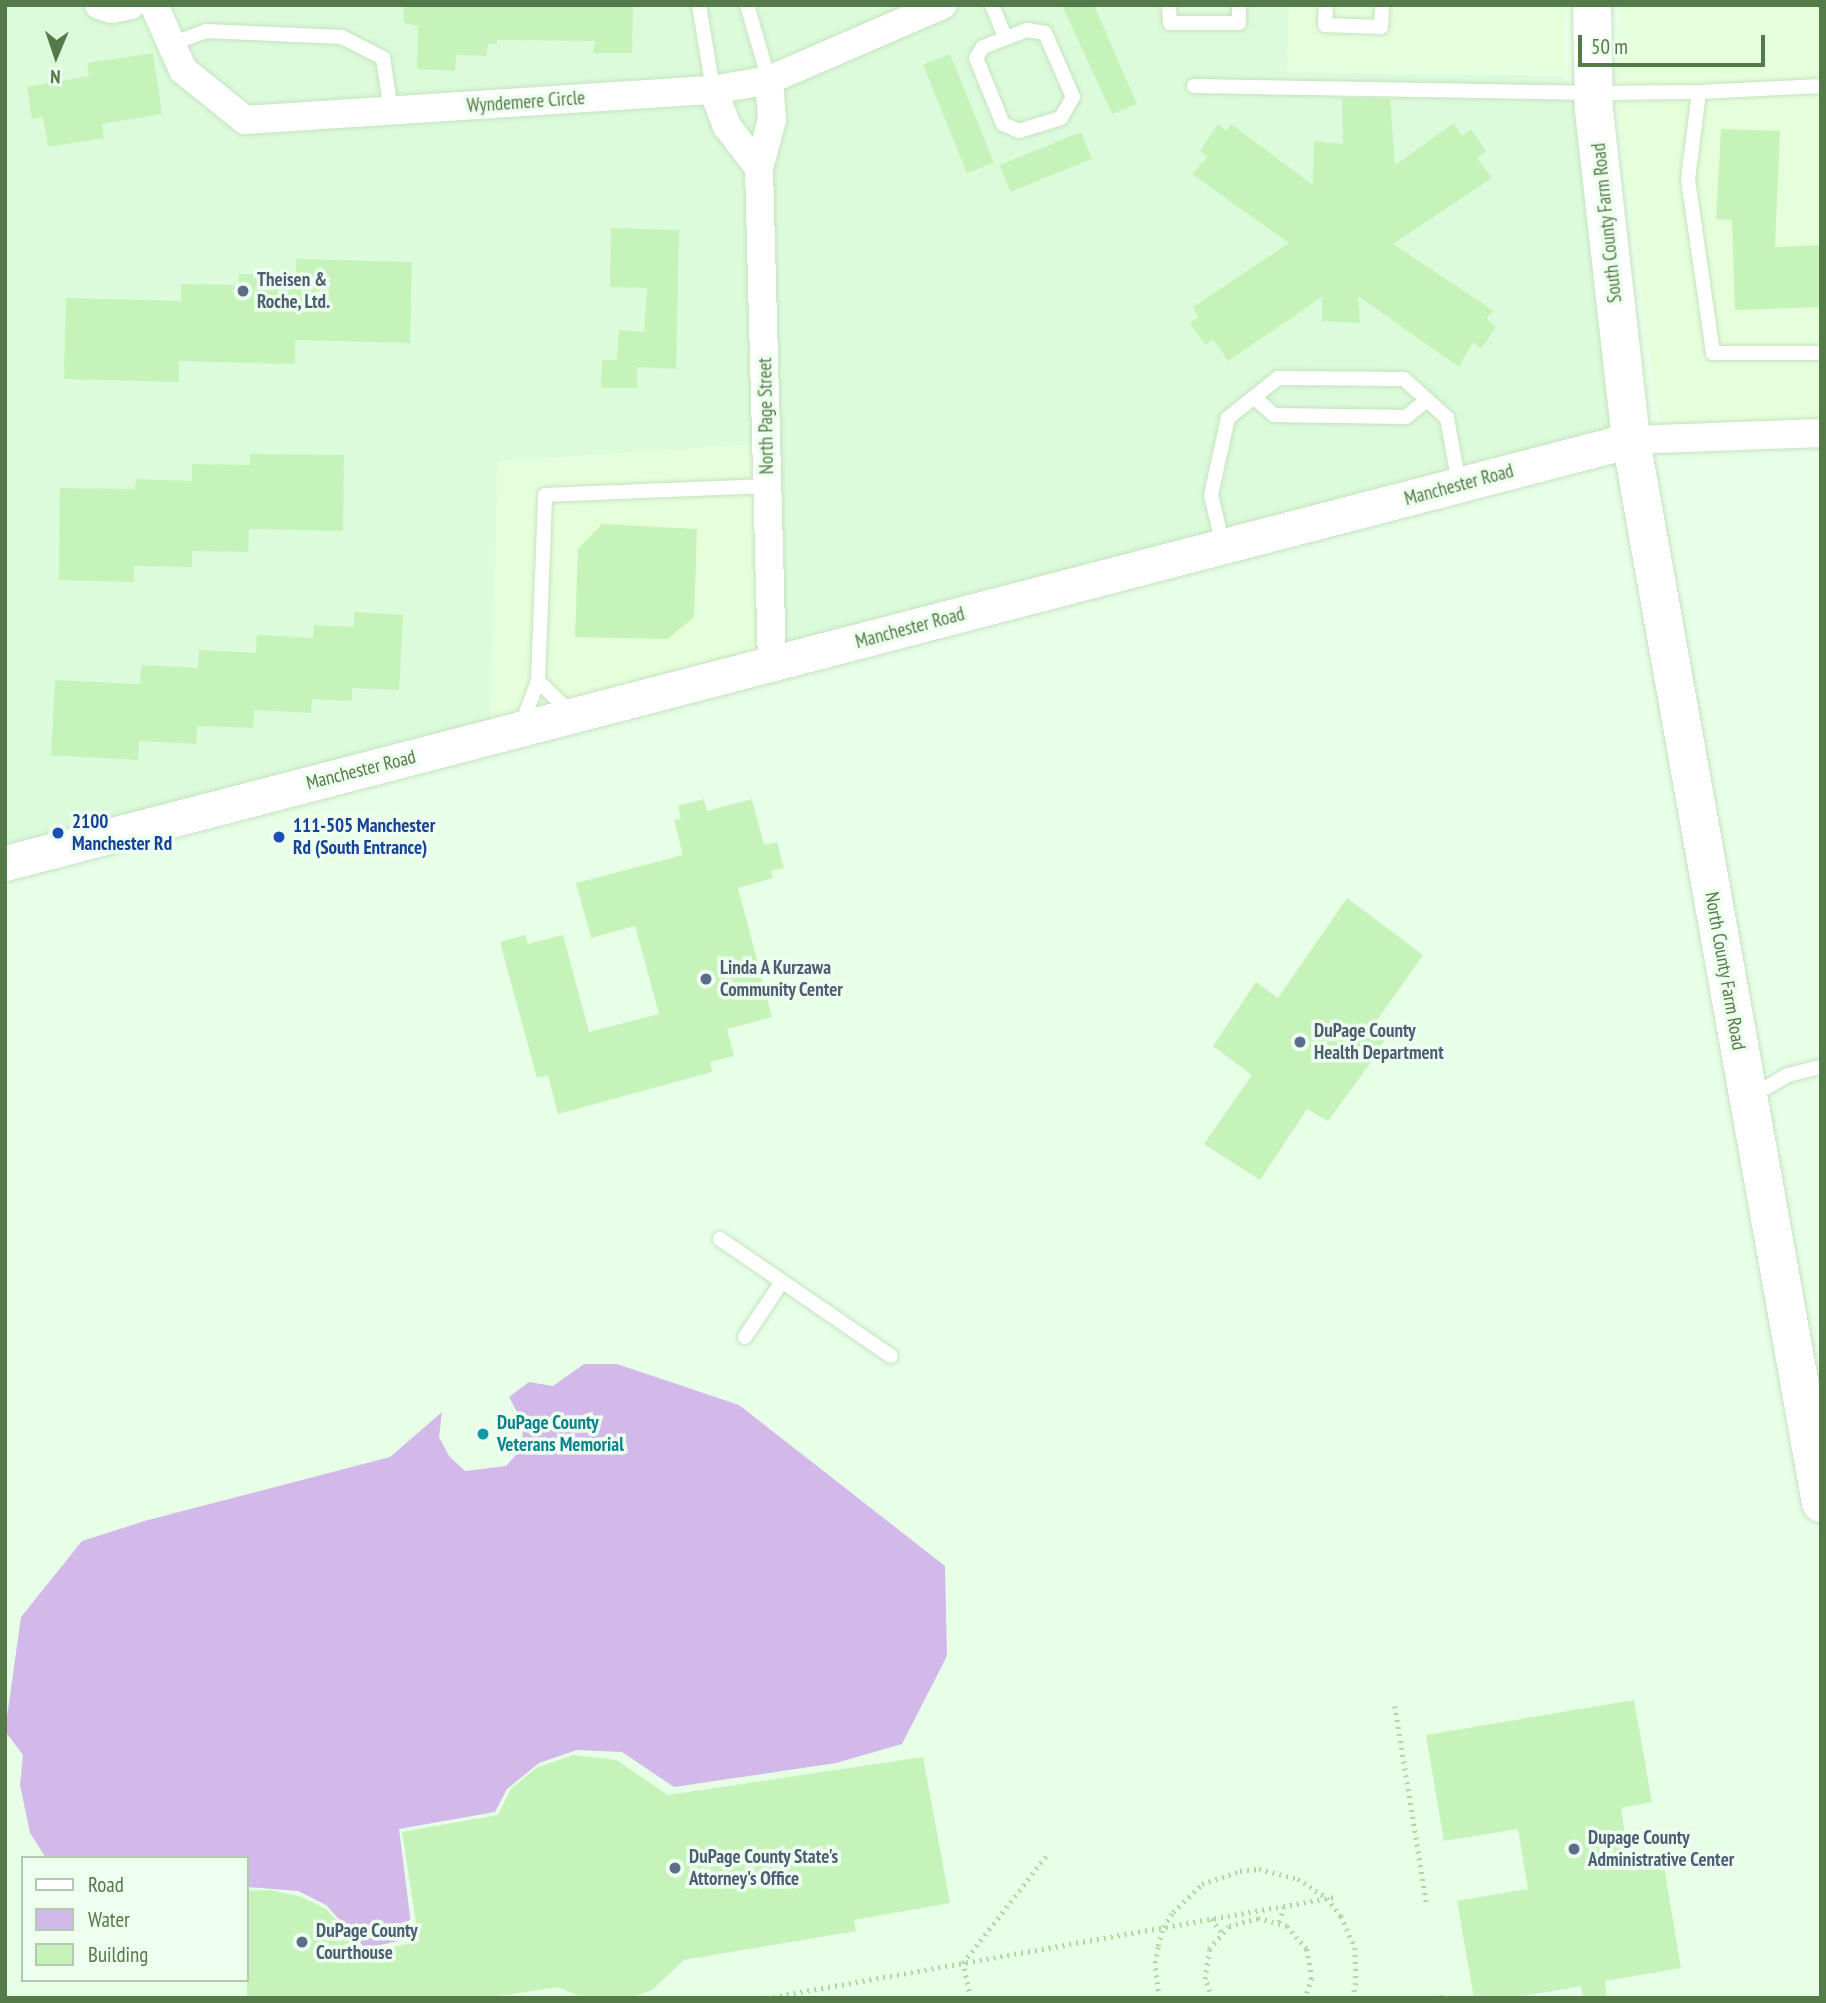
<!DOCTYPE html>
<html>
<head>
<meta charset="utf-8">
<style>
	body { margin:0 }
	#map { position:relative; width:1826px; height:2003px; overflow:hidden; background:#e7fee7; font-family:"PT Sans Narrow",sans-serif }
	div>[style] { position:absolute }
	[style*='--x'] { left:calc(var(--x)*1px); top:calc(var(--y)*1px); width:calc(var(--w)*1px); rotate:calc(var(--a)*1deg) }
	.residential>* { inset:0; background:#dcfbdb }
	.commercial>* { inset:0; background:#e5ffda; transform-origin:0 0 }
	.water>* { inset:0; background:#d3b9e9 }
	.building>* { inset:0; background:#c6f3ba; transform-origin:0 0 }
	.path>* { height:4.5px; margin-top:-2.25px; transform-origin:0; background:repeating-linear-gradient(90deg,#acdb9f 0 2px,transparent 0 7px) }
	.roads { filter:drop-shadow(0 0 2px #c6e3c1) drop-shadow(0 0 2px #c6e3c1) }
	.service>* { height:14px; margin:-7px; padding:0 7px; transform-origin:7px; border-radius:7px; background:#fff }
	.minor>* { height:28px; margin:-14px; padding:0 14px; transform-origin:14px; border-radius:14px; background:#fff }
	.tertiary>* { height:35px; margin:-17.5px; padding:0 17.5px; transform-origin:17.5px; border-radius:17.5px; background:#fff }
	.secondary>* { height:38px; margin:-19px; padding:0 19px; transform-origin:19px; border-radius:19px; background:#fff }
	.dots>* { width:19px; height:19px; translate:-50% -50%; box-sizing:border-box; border:4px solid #efffef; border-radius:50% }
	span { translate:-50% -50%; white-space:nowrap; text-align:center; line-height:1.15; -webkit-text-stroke:7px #efffef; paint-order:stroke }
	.street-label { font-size:19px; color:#557a49 }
	.service-label { font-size:19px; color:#4e5e75; font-weight:700 }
	.left { translate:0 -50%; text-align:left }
	.transit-label { font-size:19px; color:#164399; font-weight:700 }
	.culture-label { font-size:19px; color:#0d838f; font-weight:700 }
	.frame { position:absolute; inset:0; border:7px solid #557a49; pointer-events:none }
	.legend { position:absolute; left:21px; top:1856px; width:228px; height:126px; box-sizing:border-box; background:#efffef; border:2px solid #b1caad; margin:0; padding:9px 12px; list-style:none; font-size:21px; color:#557a49 }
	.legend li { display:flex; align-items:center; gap:14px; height:35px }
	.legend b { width:35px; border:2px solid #b1caad }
	.north { position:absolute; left:21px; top:21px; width:70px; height:70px; -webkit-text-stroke:5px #efffef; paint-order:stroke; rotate:182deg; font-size:19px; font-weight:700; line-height:28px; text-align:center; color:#557a49 }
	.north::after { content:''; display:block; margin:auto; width:24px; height:32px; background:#557a49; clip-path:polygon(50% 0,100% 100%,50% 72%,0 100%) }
	.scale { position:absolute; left:1578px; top:35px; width:187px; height:32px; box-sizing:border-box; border:4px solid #557a49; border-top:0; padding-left:9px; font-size:21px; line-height:24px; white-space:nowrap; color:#557a49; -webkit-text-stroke:5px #efffef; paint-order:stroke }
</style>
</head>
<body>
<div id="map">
	<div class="residential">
		<div style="clip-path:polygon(5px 5px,1289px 5px,1287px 72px,1563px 76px,1583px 101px,1617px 430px,762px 656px,498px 462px,490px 721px,5px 852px)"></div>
	</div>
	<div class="commercial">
		<div style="left:1289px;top:5px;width:275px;height:67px"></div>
		<div style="clip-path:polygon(1620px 5px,1821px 5px,1821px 420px,1659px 424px,1617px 105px)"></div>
		<div style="clip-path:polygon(757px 444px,762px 656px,490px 721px,498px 461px)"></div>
	</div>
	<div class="water">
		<div style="clip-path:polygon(584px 1364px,617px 1364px,739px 1405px,945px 1566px,947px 1656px,902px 1744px,836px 1763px,674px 1787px,622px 1752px,577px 1750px,539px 1763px,507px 1789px,495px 1812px,399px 1829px,412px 1932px,409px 1939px,365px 1948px,326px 1905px,298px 1891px,247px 1887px,247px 1858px,46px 1858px,30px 1833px,20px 1785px,23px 1755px,5px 1731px,21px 1617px,82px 1541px,148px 1520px,390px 1457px,442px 1412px,439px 1437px,449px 1456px,465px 1471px,506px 1466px,522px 1448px,523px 1423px,509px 1397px,529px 1382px,553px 1386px)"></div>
	</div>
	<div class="building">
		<div style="clip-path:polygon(403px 5px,633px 5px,632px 53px,593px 53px,595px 41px,497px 40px,497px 44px,488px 44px,486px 56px,456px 55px,455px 71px,417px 69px,418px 26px,404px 23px)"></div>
		<div style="clip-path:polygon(1062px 5px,1094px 5px,1137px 104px,1112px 114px)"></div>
		<div style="clip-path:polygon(153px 53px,162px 114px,102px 124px,104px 138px,48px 147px,43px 117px,32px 119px,27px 87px,89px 76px,87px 63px)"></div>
		<div style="left:950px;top:54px;width:117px;height:29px;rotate:68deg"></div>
		<div style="clip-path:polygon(1342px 98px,1390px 99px,1395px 165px,1454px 123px,1462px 136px,1471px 129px,1486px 151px,1477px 158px,1492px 178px,1393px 244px,1494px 311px,1486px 318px,1496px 327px,1481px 349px,1473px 342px,1459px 367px,1358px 296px,1360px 323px,1322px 321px,1322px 297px,1228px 361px,1213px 339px,1206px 345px,1190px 324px,1198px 317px,1193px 307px,1289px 243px,1192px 174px,1208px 157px,1200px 151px,1218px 124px,1226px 131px,1231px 124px,1313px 185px,1314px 141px,1343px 144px)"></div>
		<div style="clip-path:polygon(1721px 129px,1780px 131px,1775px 247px,1821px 245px,1821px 307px,1735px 310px,1732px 220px,1716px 219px)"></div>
		<div style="left:1081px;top:132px;width:29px;height:88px;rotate:68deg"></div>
		<div style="clip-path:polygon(611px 228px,679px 230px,676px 369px,637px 367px,637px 388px,601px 388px,602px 360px,617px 360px,619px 330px,644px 332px,647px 288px,610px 287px)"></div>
		<div style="clip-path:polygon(296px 259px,412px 262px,410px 343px,295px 340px,295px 364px,179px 361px,179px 382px,64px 379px,66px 298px,181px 301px,181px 284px,238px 285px,239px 274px,296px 275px)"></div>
		<div style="clip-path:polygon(250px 454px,344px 455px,343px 531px,249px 529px,248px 552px,192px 551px,192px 567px,134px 566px,134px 582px,59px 580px,60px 488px,135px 489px,136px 479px,192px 481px,192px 464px,250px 465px)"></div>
		<div style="clip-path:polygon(602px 524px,697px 529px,694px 617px,667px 639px,575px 637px,578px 549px)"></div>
		<div style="clip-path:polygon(354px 612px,403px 615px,399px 690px,352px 688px,352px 701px,312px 699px,311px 713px,254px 710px,253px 728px,197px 726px,196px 744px,139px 741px,138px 760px,51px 755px,55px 680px,140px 684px,141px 665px,198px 668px,199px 650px,256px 653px,257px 635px,313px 638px,314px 625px,354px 627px)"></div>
		<div style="clip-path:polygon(704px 799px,707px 811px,752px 799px,764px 845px,777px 842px,784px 868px,771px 871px,773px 878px,738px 888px,772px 1017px,727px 1029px,734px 1056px,710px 1062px,712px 1072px,558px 1114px,548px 1075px,537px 1078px,500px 942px,525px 935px,528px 944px,563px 935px,589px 1032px,659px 1014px,635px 926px,591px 938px,576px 883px,683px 855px,674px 820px,681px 819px,678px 806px)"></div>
		<div style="clip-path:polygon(1347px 898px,1423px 955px,1373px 1026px,1385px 1039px,1369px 1065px,1328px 1121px,1307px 1109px,1260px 1180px,1204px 1144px,1252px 1075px,1213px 1046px,1256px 982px,1278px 998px)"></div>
		<div style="clip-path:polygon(1634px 1700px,1652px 1802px,1621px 1808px,1631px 1871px,1664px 1866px,1681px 1968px,1605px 1981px,1607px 1998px,1583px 1998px,1581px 1986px,1512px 1998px,1474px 1998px,1457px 1901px,1528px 1889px,1518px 1829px,1444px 1841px,1426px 1735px)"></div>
		<div style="clip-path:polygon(573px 1755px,616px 1760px,668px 1795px,923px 1757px,950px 1903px,854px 1920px,856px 1931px,684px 1960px,652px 1990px,630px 1998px,584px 1998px,558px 1987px,487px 1998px,247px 1998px,247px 1891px,269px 1890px,302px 1897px,326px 1909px,366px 1952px,419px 1942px,402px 1832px,498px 1815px,511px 1789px,536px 1768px)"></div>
	</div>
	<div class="path">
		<div style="--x:1395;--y:1706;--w:202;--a:80.9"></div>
		<div style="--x:1211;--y:1919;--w:17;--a:50"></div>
		<div style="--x:1279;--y:1922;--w:17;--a:-73"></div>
		<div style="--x:1442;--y:1995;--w:3;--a:90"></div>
		<div style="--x:766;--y:1998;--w:578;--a:-10.07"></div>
		<div style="--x:970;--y:1998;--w:36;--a:-101"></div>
		<div style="--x:963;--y:1963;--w:140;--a:-52.2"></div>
		<div style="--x:1159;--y:1998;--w:35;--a:-97"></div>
		<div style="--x:1155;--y:1963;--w:17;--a:-80"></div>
		<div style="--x:1158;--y:1946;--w:20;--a:-75"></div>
		<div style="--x:1163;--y:1927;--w:18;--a:-56"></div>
		<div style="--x:1173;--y:1912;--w:40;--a:-44"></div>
		<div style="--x:1202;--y:1884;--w:40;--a:-18.9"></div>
		<div style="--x:1240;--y:1871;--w:19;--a:-6"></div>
		<div style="--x:1259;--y:1869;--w:40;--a:14.4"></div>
		<div style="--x:1298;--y:1879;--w:35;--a:33"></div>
		<div style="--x:1327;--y:1898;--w:23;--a:52"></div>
		<div style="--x:1341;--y:1916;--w:35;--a:66"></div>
		<div style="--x:1355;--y:1948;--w:35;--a:88"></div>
		<div style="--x:1356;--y:1983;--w:15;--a:101"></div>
		<div style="--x:1212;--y:1998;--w:20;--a:-110"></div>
		<div style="--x:1205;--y:1979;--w:30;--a:-82"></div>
		<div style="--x:1209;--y:1949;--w:30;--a:-49"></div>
		<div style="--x:1229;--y:1926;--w:30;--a:-15"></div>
		<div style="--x:1258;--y:1918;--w:30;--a:15"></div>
		<div style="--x:1287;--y:1926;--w:30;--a:49"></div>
		<div style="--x:1307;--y:1949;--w:29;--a:80"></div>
		<div style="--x:1312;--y:1978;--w:21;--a:109"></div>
	</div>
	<div class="roads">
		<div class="service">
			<div style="--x:699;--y:5;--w:86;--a:80.6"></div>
			<div style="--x:747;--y:5;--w:78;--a:73.7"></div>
			<div style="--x:992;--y:5;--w:35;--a:68"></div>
			<div style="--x:1169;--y:5;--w:18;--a:87"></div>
			<div style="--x:1170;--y:23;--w:69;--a:0"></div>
			<div style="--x:1239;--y:23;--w:18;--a:-90"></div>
			<div style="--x:1326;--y:5;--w:20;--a:93"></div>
			<div style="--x:1325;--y:25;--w:56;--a:2"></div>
			<div style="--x:1381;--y:27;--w:22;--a:-87"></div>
			<div style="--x:1027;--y:30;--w:18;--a:9"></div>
			<div style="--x:1045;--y:33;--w:70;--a:66.4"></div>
			<div style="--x:1073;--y:97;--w:24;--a:120"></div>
			<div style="--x:1061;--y:118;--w:44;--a:162.8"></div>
			<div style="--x:1019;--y:131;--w:17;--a:-156"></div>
			<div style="--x:1003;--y:124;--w:71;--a:-112.2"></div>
			<div style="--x:976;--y:58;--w:13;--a:-58"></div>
			<div style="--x:983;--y:47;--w:47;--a:-21.1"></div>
			<div style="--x:171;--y:44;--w:37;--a:-20"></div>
			<div style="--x:206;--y:31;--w:136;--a:2.5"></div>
			<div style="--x:342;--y:37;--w:46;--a:27.1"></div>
			<div style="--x:383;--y:58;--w:54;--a:81.4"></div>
			<div style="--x:1194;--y:86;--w:400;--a:1"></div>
			<div style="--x:1594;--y:93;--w:105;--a:-0.5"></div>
			<div style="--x:1699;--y:92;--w:122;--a:-2.8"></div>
			<div style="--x:1699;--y:92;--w:88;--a:97.2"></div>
			<div style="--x:1688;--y:179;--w:176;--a:81.8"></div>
			<div style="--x:1713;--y:353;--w:108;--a:0"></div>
			<div style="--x:1254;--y:397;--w:27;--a:42"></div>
			<div style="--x:1274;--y:415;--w:132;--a:0.9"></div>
			<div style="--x:1406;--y:417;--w:27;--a:-39"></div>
			<div style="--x:1223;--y:545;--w:51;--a:-103.5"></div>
			<div style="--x:1211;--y:495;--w:79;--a:-77.6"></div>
			<div style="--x:1228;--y:418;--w:64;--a:-38.7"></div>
			<div style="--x:1278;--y:378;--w:126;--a:0.5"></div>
			<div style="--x:1404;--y:379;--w:58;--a:42.2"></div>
			<div style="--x:1447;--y:418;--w:67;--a:79.7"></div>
			<div style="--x:538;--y:681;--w:45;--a:44.1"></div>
			<div style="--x:521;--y:726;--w:48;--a:-69.3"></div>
			<div style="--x:538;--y:681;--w:186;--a:-87.8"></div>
			<div style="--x:545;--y:495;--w:222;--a:-2.3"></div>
			<div style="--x:1752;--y:1096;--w:42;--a:-30.3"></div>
			<div style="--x:1788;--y:1075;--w:34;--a:-14"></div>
			<div style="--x:720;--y:1239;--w:207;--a:34.4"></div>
			<div style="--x:745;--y:1337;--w:66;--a:-56.1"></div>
		</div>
		<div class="minor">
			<div style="--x:99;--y:5;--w:13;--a:18"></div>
			<div style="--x:111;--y:9;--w:20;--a:-11"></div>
			<div style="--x:154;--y:5;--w:71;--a:66"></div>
			<div style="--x:183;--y:70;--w:80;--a:38.9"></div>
			<div style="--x:245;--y:120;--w:469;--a:-3.7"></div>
			<div style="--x:713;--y:90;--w:57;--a:-10.1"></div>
			<div style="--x:769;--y:80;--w:189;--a:-23.4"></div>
			<div style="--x:769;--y:80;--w:40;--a:85.7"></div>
			<div style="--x:772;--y:120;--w:50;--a:105.2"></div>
			<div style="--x:759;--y:168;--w:497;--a:88.5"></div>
			<div style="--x:713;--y:90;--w:39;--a:69"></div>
			<div style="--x:727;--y:126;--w:53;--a:52.7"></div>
			<div style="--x:1631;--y:440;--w:190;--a:-2.1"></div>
		</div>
		<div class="tertiary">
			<div style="--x:5;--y:863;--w:1680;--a:-14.58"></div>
		</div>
		<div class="secondary">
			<div style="--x:1592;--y:5;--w:105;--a:88.9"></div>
			<div style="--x:1594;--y:110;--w:332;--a:83.6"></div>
			<div style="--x:1631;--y:440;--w:1080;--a:79.87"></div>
		</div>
	</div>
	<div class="dots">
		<div style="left:243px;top:291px;background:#5c6f8a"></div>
		<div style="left:58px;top:833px;background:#1a4fb4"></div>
		<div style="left:279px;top:837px;background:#1a4fb4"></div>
		<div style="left:706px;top:979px;background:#5c6f8a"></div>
		<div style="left:1300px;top:1042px;background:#5c6f8a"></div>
		<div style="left:483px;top:1434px;background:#0f9aa8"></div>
		<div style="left:1574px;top:1849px;background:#5c6f8a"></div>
		<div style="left:675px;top:1868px;background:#5c6f8a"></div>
		<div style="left:302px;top:1942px;background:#5c6f8a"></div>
	</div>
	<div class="street-label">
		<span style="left:526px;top:102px;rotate:-4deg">Wyndemere Circle</span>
		<span style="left:1607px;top:223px;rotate:-96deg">South County Farm Road</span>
		<span style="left:766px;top:416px;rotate:-91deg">North Page Street</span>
		<span style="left:1459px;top:485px;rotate:-15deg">Manchester Road</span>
		<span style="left:910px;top:628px;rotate:-15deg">Manchester Road</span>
		<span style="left:361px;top:770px;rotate:-14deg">Manchester Road</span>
		<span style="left:1725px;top:971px;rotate:80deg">North County Farm Road</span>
	</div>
	<div class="service-label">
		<span class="left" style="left:257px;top:291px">Theisen &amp;<br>Roche, Ltd.</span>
		<span class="left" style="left:720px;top:979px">Linda A Kurzawa<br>Community Center</span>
		<span class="left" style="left:1314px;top:1042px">DuPage County<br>Health Department</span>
		<span class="left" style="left:1588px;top:1849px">Dupage County<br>Administrative Center</span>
		<span class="left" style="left:689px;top:1868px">DuPage County State's<br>Attorney's Office</span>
		<span class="left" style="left:316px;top:1942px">DuPage County<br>Courthouse</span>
	</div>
	<div class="transit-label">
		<span class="left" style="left:72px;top:833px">2100<br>Manchester Rd</span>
		<span class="left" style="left:293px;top:837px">111-505 Manchester<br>Rd (South Entrance)</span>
	</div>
	<div class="culture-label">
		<span class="left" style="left:497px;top:1434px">DuPage County<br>Veterans Memorial</span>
	</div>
	<div class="frame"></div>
	<ul class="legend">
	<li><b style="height:9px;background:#fff"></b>Road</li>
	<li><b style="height:19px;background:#d3b9e9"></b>Water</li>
	<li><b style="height:19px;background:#c6f3ba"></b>Building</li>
	</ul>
	<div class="north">N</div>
	<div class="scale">50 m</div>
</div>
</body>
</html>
